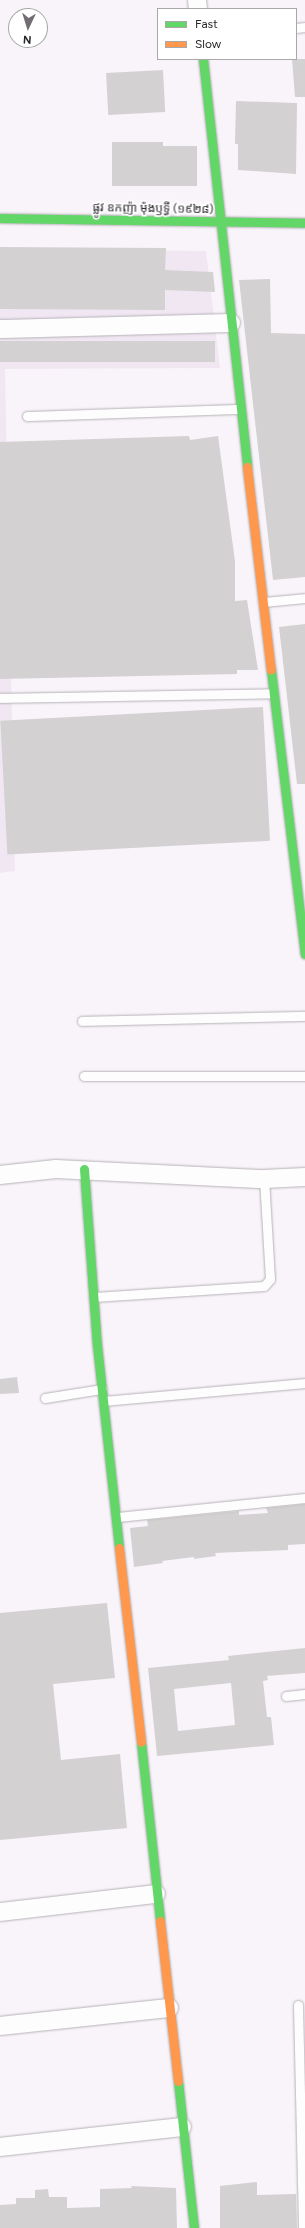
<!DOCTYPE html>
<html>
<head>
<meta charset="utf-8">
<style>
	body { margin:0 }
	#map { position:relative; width:305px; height:2228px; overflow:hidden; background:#f9f4fa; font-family:Figtree,"Noto Sans Khmer",sans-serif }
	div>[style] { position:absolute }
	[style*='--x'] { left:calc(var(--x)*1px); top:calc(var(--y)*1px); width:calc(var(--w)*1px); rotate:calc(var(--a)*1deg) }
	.built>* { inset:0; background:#f1e7f3 }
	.building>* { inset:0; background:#d4d1d2; transform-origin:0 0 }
	.roads { filter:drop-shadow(0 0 1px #b5b2b6) drop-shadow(0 0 1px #b5b2b6) }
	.lane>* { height:9px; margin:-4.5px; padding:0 4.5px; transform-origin:4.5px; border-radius:4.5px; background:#fefdfe }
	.street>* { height:18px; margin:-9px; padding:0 9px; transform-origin:9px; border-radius:9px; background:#fefdfe }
	.fast>* { height:9px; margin:-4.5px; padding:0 4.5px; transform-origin:4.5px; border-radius:4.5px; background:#63d668 }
	.slow>* { height:9px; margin:-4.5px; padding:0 4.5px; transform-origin:4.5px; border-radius:4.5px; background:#ff974d }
	span { translate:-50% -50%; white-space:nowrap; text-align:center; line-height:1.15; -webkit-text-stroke:3.5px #fff; paint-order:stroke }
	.street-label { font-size:12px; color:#282529 }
	.legend { position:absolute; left:157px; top:8px; width:140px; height:52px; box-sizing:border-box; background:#fff; border:1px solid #a9a8a9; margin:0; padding:5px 7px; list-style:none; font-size:12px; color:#282529 }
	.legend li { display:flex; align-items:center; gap:8px; height:20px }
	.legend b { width:20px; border:1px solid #a9a8a9 }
	.north { position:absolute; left:8px; top:8px; width:40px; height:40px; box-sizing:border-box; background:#fff; border:1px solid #a9a8a9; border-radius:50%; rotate:184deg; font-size:11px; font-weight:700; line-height:16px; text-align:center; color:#282529 }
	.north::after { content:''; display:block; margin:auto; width:14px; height:18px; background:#716d72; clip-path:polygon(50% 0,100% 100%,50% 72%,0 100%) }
</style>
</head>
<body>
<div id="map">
	<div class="built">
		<div style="clip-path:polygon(0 249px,206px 251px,220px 368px,5px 369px,15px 871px,0 873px)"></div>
	</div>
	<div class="building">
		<div style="clip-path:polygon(292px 59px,305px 59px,305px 97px,295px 97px)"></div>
		<div style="left:163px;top:70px;width:42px;height:57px;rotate:87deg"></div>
		<div style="clip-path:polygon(236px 101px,297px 103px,296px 174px,238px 170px,238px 144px,235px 144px)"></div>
		<div style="clip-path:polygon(112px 142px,163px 142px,163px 146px,197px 146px,197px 186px,112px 186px)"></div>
		<div style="clip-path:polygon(0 247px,166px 248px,165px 270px,213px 272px,215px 292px,165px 290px,165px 310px,0 309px)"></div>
		<div style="clip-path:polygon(270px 279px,271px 333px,305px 334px,305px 577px,273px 580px,239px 280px)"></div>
		<div style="left:215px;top:341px;width:21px;height:215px;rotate:90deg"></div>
		<div style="clip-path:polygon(189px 436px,190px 440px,218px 436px,235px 561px,235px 601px,247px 600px,258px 670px,237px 670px,237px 674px,0 679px,0 442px)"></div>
		<div style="clip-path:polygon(305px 624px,305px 784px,297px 784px,279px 627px)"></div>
		<div style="left:263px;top:707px;width:134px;height:263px;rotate:87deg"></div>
		<div style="clip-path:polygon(17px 1377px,19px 1393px,0 1394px,0 1379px)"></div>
		<div style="clip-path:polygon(305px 1504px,305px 1544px,288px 1545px,288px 1550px,215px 1553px,216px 1556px,194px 1559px,194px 1557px,162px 1561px,163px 1563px,134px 1567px,130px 1528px,148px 1526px,147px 1520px,239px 1511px,239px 1515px,268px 1513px,266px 1508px)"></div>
		<div style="clip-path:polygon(107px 1603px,115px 1678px,53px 1684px,61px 1760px,120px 1754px,127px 1828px,0 1840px,0 1613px)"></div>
		<div style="clip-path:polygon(evenodd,305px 1648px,305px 1673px,267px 1676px,268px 1680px,263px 1681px,267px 1717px,271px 1717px,274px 1745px,157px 1756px,148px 1668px,229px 1660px,228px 1656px,305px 1648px,231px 1683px,235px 1725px,178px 1731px,174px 1689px,231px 1683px)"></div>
		<div style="clip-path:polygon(257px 2182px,257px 2195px,296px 2194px,297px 2228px,220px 2228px,220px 2186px)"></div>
		<div style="clip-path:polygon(131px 2186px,176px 2188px,177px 2228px,0 2228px,0 2205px,16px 2204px,16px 2198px,35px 2198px,35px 2190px,48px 2189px,49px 2197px,67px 2197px,67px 2208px,100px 2207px,100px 2189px,132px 2188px)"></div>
	</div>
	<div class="roads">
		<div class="lane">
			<div style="--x:296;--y:28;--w:9;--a:-6"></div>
			<div style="--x:27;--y:416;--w:213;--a:-1.9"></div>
			<div style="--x:263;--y:602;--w:42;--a:-5.4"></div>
			<div style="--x:0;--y:698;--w:273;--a:-1"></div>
			<div style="--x:82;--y:1021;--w:223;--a:-1.3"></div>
			<div style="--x:84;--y:1076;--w:221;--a:0"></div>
			<div style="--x:94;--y:1297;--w:170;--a:-3.7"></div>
			<div style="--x:264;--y:1286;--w:9;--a:-49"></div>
			<div style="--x:270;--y:1279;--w:100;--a:-93.4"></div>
			<div style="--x:45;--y:1398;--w:58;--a:-9"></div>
			<div style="--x:103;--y:1401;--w:203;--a:-5.1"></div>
			<div style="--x:117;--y:1517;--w:189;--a:-5.8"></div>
			<div style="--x:286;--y:1696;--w:19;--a:-6"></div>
			<div style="--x:298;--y:2005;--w:223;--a:88.7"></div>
		</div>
		<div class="street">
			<div style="--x:197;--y:0;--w:9;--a:84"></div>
			<div style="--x:0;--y:329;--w:231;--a:-1.5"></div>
			<div style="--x:0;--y:1175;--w:56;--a:-6.1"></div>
			<div style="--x:56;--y:1169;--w:208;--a:2.8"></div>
			<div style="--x:264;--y:1179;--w:41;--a:-2.8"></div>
			<div style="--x:0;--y:1912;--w:157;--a:-6.6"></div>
			<div style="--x:0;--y:2026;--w:170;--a:-6.1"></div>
			<div style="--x:0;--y:2147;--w:183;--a:-6.3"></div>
		</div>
		<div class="fast">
			<div style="--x:203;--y:59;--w:410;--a:83.8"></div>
			<div style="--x:0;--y:218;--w:305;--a:0.9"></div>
			<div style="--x:271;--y:670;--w:286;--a:83.2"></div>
			<div style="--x:84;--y:1169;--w:176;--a:85.8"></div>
			<div style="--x:97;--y:1345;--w:204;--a:83.8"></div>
			<div style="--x:141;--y:1742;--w:180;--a:83.9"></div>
			<div style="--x:178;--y:2081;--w:148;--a:83.8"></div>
		</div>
		<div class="slow">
			<div style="--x:247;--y:467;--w:204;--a:83.3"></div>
			<div style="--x:119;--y:1548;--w:195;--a:83.5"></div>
			<div style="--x:160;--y:1921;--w:161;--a:83.6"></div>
		</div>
	</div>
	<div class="street-label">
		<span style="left:153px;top:209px;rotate:1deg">ផ្លូវ ឧកញ៉ា ម៉ុងឫទ្ធី (១៩២៨)</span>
	</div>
	<ul class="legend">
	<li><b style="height:5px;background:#63d668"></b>Fast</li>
	<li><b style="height:5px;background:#ff974d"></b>Slow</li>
	</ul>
	<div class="north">N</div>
</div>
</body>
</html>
